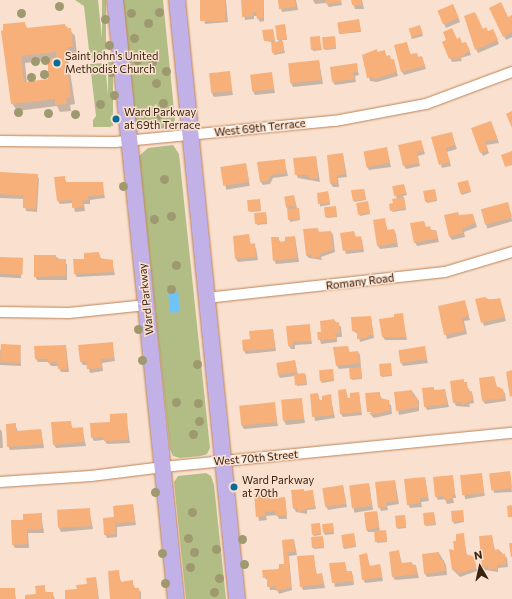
<!DOCTYPE html>
<html>
<head>
<meta charset="utf-8">
<style>
	body { margin:0 }
	#map { position:relative; width:512px; height:599px; overflow:hidden; background:#fae1cf; font-family:Commissioner,sans-serif }
	div>[style] { position:absolute }
	[style*='--x'] { left:calc(var(--x)*1px); top:calc(var(--y)*1px); width:calc(var(--w)*1px); rotate:calc(var(--a)*1deg) }
	.green>* { inset:0; background:#b2bd85; transform-origin:0 0 }
	.water>* { inset:0; background:#6fc3f6; transform-origin:0 0 }
	.shadow>* { inset:0; background:#0003; transform-origin:0 0 }
	.building>* { inset:0; background:#f8b07a; transform-origin:0 0 }
	.roads { filter:drop-shadow(0 0 1px #bc8256) drop-shadow(0 0 1px #bc8256) }
	.street>* { height:10px; margin:-5px; padding:0 5px; transform-origin:5px; border-radius:5px; background:#fff }
	.primary>* { height:16px; margin:-8px; padding:0 8px; transform-origin:8px; border-radius:8px; background:#c2b1e6 }
	.trees>* { width:9px; height:9px; margin:-4.5px; border-radius:50%; background:#9f9970 }
	.dots>* { width:11px; height:11px; translate:-50% -50%; box-sizing:border-box; border:2px solid #fae1cf; border-radius:50% }
	span { translate:-50% -50%; white-space:nowrap; text-align:center; line-height:1.15; -webkit-text-stroke:3px #fae1cf; paint-order:stroke }
	.poi-label { font-size:11px; color:#3b2311 }
	.left { translate:0 -50%; text-align:left }
	.street-label { font-size:11px; color:#3b2311 }
	.north { position:absolute; left:460px; top:547px; width:40px; height:40px; -webkit-text-stroke:3px #fae1cf; paint-order:stroke; rotate:351deg; font-size:11px; font-weight:700; line-height:16px; text-align:center; color:#3b2311 }
	.north::after { content:''; display:block; margin:auto; width:14px; height:18px; background:#3b2311; clip-path:polygon(50% 0,100% 100%,50% 72%,0 100%) }
</style>
</head>
<body>
<div id="map">
	<div class="green">
		<div style="clip-path:polygon(75px 0,98px 0,104px 57px,90px 59px,84px 6px)"></div>
		<div style="left:102px;top:0;width:4px;height:56px"></div>
		<div style="clip-path:polygon(123px 0,163px 0,175px 120px,169px 128px,144px 130px,136px 125px)"></div>
		<div style="left:108px;top:62px;width:5px;height:64px"></div>
		<div style="clip-path:polygon(105px 63px,111px 127px,93px 127px,93px 120px,96px 116px,90px 64px)"></div>
		<div style="clip-path:polygon(173px 145px,179px 154px,210px 448px,207px 454px,201px 456px,180px 458px,173px 456px,170px 449px,139px 156px,148px 148px)"></div>
		<div style="clip-path:polygon(206px 473px,211px 476px,214px 485px,226px 599px,186px 599px,174px 482px,178px 476px)"></div>
	</div>
	<div class="water">
		<div style="left:178px;top:291px;width:21px;height:10px;rotate:85deg"></div>
	</div>
	<div class="shadow">
		<div style="clip-path:polygon(201px 0,226px 0,228px 22px,205px 24px)"></div>
		<div style="clip-path:polygon(242px 0,264px 0,264px 21px,260px 22px,257px 16px,254px 16px,254px 19px,245px 20px)"></div>
		<div style="clip-path:polygon(278px 0,296px 0,298px 10px,282px 12px)"></div>
		<div style="clip-path:polygon(313px 0,341px 0,342px 5px,329px 7px,326px 3px,315px 4px)"></div>
		<div style="clip-path:polygon(352px 0,362px 0,364px 9px,355px 9px)"></div>
		<div style="clip-path:polygon(455px 9px,460px 22px,446px 28px,438px 11px)"></div>
		<div style="clip-path:polygon(512px 16px,512px 37px,506px 40px,504px 36px,508px 18px)"></div>
		<div style="clip-path:polygon(359px 20px,361px 32px,340px 34px,339px 33px)"></div>
		<div style="clip-path:polygon(evenodd,24px 23px,28px 29px,65px 25px,75px 36px,77px 54px,71px 54px,71px 59px,68px 59px,75px 104px,70px 105px,71px 111px,60px 112px,57px 106px,17px 111px,12px 103px,24px 23px,51px 60px,48px 80px,27px 83px,25px 63px,51px 60px)"></div>
		<div style="clip-path:polygon(285px 27px,287px 40px,282px 40px,285px 53px,274px 55px,272px 42px,265px 41px,273px 30px,275px 42px,279px 42px,278px 39px)"></div>
		<div style="clip-path:polygon(420px 27px,423px 36px,412px 39px,411px 38px)"></div>
		<div style="clip-path:polygon(483px 30px,495px 34px,499px 44px,478px 53px,476px 49px)"></div>
		<div style="clip-path:polygon(319px 37px,322px 50px,313px 51px,312px 49px)"></div>
		<div style="clip-path:polygon(335px 38px,336px 49px,325px 50px,324px 49px)"></div>
		<div style="clip-path:polygon(457px 40px,468px 47px,471px 55px,461px 58px,462px 61px,452px 62px,443px 42px)"></div>
		<div style="clip-path:polygon(406px 43px,411px 55px,417px 54px,419px 58px,422px 57px,426px 69px,404px 75px,402px 72px)"></div>
		<div style="clip-path:polygon(376px 50px,378px 52px,384px 51px,387px 57px,393px 60px,398px 76px,377px 82px,370px 81px,363px 55px)"></div>
		<div style="clip-path:polygon(319px 61px,323px 84px,293px 87px,291px 83px)"></div>
		<div style="clip-path:polygon(356px 64px,359px 75px,355px 76px,356px 82px,335px 85px,333px 82px)"></div>
		<div style="clip-path:polygon(229px 72px,233px 95px,214px 97px,212px 94px)"></div>
		<div style="clip-path:polygon(271px 73px,275px 93px,255px 95px,253px 91px)"></div>
		<div style="clip-path:polygon(491px 122px,499px 143px,486px 145px,489px 153px,483px 156px,481px 152px)"></div>
		<div style="clip-path:polygon(451px 133px,457px 149px,447px 152px,451px 166px,442px 168px,432px 138px)"></div>
		<div style="clip-path:polygon(421px 141px,425px 154px,418px 156px,420px 166px,406px 169px,404px 166px)"></div>
		<div style="clip-path:polygon(386px 148px,391px 167px,369px 170px,367px 167px)"></div>
		<div style="clip-path:polygon(343px 154px,347px 177px,338px 178px,339px 187px,333px 187px,331px 184px)"></div>
		<div style="clip-path:polygon(316px 157px,320px 182px,298px 178px,296px 174px)"></div>
		<div style="clip-path:polygon(284px 160px,288px 176px,273px 178px,270px 184px,263px 185px,260px 181px)"></div>
		<div style="left:246px;top:164px;width:22px;height:24px;rotate:80deg"></div>
		<div style="clip-path:polygon(0 173px,37px 175px,39px 179px,37px 212px,26px 211px,24px 199px,0 198px)"></div>
		<div style="clip-path:polygon(64px 177px,67px 183px,102px 183px,105px 198px,90px 200px,90px 204px,84px 204px,85px 211px,75px 212px,73px 203px,60px 204px,58px 201px)"></div>
		<div style="clip-path:polygon(468px 183px,471px 192px,462px 195px,461px 194px)"></div>
		<div style="clip-path:polygon(404px 185px,407px 195px,403px 196px,406px 210px,392px 212px,397px 199px,393px 187px)"></div>
		<div style="clip-path:polygon(364px 190px,366px 200px,354px 202px,354px 201px)"></div>
		<div style="left:328px;top:192px;width:13px;height:10px;rotate:81deg"></div>
		<div style="clip-path:polygon(435px 192px,437px 201px,427px 203px,424px 193px)"></div>
		<div style="clip-path:polygon(294px 196px,300px 220px,290px 222px,285px 197px)"></div>
		<div style="clip-path:polygon(260px 202px,261px 211px,250px 212px,249px 211px)"></div>
		<div style="left:507px;top:203px;width:19px;height:26px;rotate:74deg"></div>
		<div style="clip-path:polygon(368px 204px,370px 214px,360px 216px,359px 214px)"></div>
		<div style="clip-path:polygon(335px 207px,337px 217px,327px 218px,326px 216px)"></div>
		<div style="clip-path:polygon(255px 214px,266px 214px,267px 224px,257px 225px)"></div>
		<div style="clip-path:polygon(473px 215px,477px 227px,464px 232px,465px 237px,452px 240px,450px 237px,459px 216px)"></div>
		<div style="clip-path:polygon(384px 219px,388px 231px,394px 230px,396px 234px,398px 247px,380px 249px,378px 246px,374px 221px)"></div>
		<div style="clip-path:polygon(424px 222px,426px 228px,436px 231px,439px 242px,417px 246px,415px 242px)"></div>
		<div style="clip-path:polygon(317px 229px,320px 233px,331px 232px,333px 235px,335px 252px,321px 257px,322px 260px,309px 258px,306px 255px)"></div>
		<div style="clip-path:polygon(354px 232px,356px 237px,360px 237px,362px 240px,364px 252px,346px 254px,341px 234px)"></div>
		<div style="clip-path:polygon(249px 236px,251px 245px,256px 248px,258px 260px,238px 262px,236px 259px)"></div>
		<div style="clip-path:polygon(295px 237px,299px 262px,276px 264px,274px 260px,278px 238px,281px 243px)"></div>
		<div style="clip-path:polygon(99px 253px,101px 259px,112px 261px,115px 275px,77px 277px,75px 274px,85px 260px)"></div>
		<div style="clip-path:polygon(55px 256px,67px 264px,67px 280px,37px 280px,35px 276px)"></div>
		<div style="left:0;top:258px;width:22px;height:19px;rotate:3deg"></div>
		<div style="clip-path:polygon(500px 299px,506px 321px,484px 326px,476px 300px)"></div>
		<div style="clip-path:polygon(464px 301px,470px 320px,464px 321px,467px 334px,447px 339px,439px 307px)"></div>
		<div style="clip-path:polygon(402px 314px,407px 340px,385px 340px,383px 337px,395px 318px)"></div>
		<div style="clip-path:polygon(371px 317px,374px 338px,360px 342px,358px 334px,353px 331px)"></div>
		<div style="clip-path:polygon(334px 320px,341px 327px,342px 337px,337px 337px,337px 342px,321px 344px,318px 333px,322px 333px)"></div>
		<div style="clip-path:polygon(309px 325px,312px 344px,295px 345px,295px 349px,291px 349px,289px 346px)"></div>
		<div style="clip-path:polygon(273px 330px,276px 351px,246px 354px,244px 351px,251px 340px)"></div>
		<div style="clip-path:polygon(112px 343px,115px 361px,102px 363px,103px 371px,90px 373px,88px 365px,83px 365px,81px 362px)"></div>
		<div style="clip-path:polygon(20px 346px,21px 366px,0 365px,0 350px)"></div>
		<div style="clip-path:polygon(66px 346px,69px 372px,61px 372px,58px 366px,51px 366px,48px 362px,38px 362px,36px 359px)"></div>
		<div style="clip-path:polygon(348px 347px,350px 353px,358px 352px,360px 355px,362px 379px,352px 380px,350px 368px,339px 369px,337px 366px)"></div>
		<div style="clip-path:polygon(424px 348px,428px 363px,403px 366px,401px 363px)"></div>
		<div style="clip-path:polygon(295px 361px,298px 375px,306px 375px,307px 385px,297px 386px,295px 376px,280px 378px,278px 374px)"></div>
		<div style="clip-path:polygon(390px 364px,392px 376px,382px 377px,381px 376px)"></div>
		<div style="clip-path:polygon(333px 372px,334px 381px,322px 383px,321px 382px)"></div>
		<div style="clip-path:polygon(494px 377px,497px 387px,505px 393px,506px 401px,485px 404px,483px 401px)"></div>
		<div style="clip-path:polygon(463px 380px,473px 396px,474px 403px,469px 404px,470px 407px,456px 406px,454px 402px)"></div>
		<div style="clip-path:polygon(433px 388px,435px 391px,445px 390px,449px 407px,427px 410px,425px 406px)"></div>
		<div style="clip-path:polygon(346px 391px,348px 399px,359px 393px,362px 415px,343px 417px,341px 414px)"></div>
		<div style="clip-path:polygon(412px 391px,419px 401px,419px 411px,399px 415px,395px 393px)"></div>
		<div style="clip-path:polygon(379px 393px,382px 399px,391px 405px,392px 414px,374px 418px,369px 413px,376px 412px)"></div>
		<div style="clip-path:polygon(311px 394px,318px 394px,320px 401px,330px 395px,335px 418px,315px 421px)"></div>
		<div style="clip-path:polygon(301px 399px,305px 423px,286px 425px,284px 421px)"></div>
		<div style="clip-path:polygon(274px 404px,278px 426px,244px 429px,242px 426px)"></div>
		<div style="clip-path:polygon(126px 414px,130px 443px,107px 444px,104px 440px,94px 441px,92px 437px)"></div>
		<div style="clip-path:polygon(70px 422px,73px 429px,82px 428px,86px 446px,56px 448px,54px 445px)"></div>
		<div style="clip-path:polygon(15px 424px,18px 432px,41px 430px,44px 448px,10px 450px,8px 446px)"></div>
		<div style="clip-path:polygon(0 429px,2px 432px,3px 448px,0 448px)"></div>
		<div style="clip-path:polygon(509px 472px,512px 492px,494px 493px,490px 474px)"></div>
		<div style="left:481px;top:474px;width:22px;height:20px;rotate:80deg"></div>
		<div style="clip-path:polygon(452px 476px,456px 498px,453px 498px,454px 503px,447px 504px,445px 499px,438px 500px,436px 496px)"></div>
		<div style="clip-path:polygon(425px 478px,429px 501px,421px 502px,422px 507px,410px 508px,408px 504px)"></div>
		<div style="clip-path:polygon(395px 481px,399px 504px,387px 506px,388px 510px,381px 511px,379px 507px)"></div>
		<div style="left:369px;top:484px;width:26px;height:19px;rotate:81deg"></div>
		<div style="clip-path:polygon(343px 486px,347px 507px,328px 510px,326px 506px)"></div>
		<div style="clip-path:polygon(312px 491px,316px 509px,307px 510px,307px 514px,296px 512px,294px 508px)"></div>
		<div style="clip-path:polygon(265px 494px,267px 496px,275px 495px,277px 499px,285px 498px,287px 519px,279px 519px,277px 515px,266px 516px,267px 520px,259px 521px,255px 495px)"></div>
		<div style="clip-path:polygon(133px 505px,136px 525px,117px 527px,117px 537px,107px 538px,105px 534px,115px 518px)"></div>
		<div style="clip-path:polygon(89px 509px,93px 529px,61px 532px,59px 528px)"></div>
		<div style="clip-path:polygon(377px 512px,380px 532px,386px 531px,387px 542px,377px 543px,375px 532px,368px 532px,366px 529px,365px 513px)"></div>
		<div style="clip-path:polygon(434px 513px,436px 525px,426px 526px,425px 525px)"></div>
		<div style="clip-path:polygon(452px 513px,463px 513px,464px 522px,454px 524px)"></div>
		<div style="clip-path:polygon(41px 514px,44px 533px,28px 533px,29px 548px,15px 548px,13px 545px,24px 521px)"></div>
		<div style="clip-path:polygon(405px 516px,406px 528px,398px 529px,397px 527px)"></div>
		<div style="clip-path:polygon(320px 526px,321px 535px,314px 536px,313px 535px)"></div>
		<div style="clip-path:polygon(333px 526px,334px 534px,325px 535px,324px 533px)"></div>
		<div style="clip-path:polygon(463px 534px,467px 555px,474px 558px,477px 571px,460px 577px,453px 570px,451px 550px,455px 551px)"></div>
		<div style="clip-path:polygon(354px 535px,356px 547px,344px 549px,343px 547px)"></div>
		<div style="clip-path:polygon(492px 536px,495px 551px,499px 550px,507px 558px,508px 567px,498px 568px,498px 572px,485px 570px,483px 567px,481px 537px)"></div>
		<div style="clip-path:polygon(323px 539px,324px 548px,314px 549px,313px 547px)"></div>
		<div style="clip-path:polygon(294px 540px,297px 555px,289px 556px,292px 590px,279px 594px,277px 590px,270px 590px,268px 581px,264px 577px,285px 565px,283px 541px)"></div>
		<div style="clip-path:polygon(399px 552px,402px 564px,411px 563px,416px 566px,419px 578px,395px 580px,393px 577px)"></div>
		<div style="clip-path:polygon(439px 553px,446px 565px,447px 575px,427px 577px,425px 574px)"></div>
		<div style="clip-path:polygon(367px 554px,370px 567px,380px 565px,383px 581px,365px 583px,363px 579px)"></div>
		<div style="clip-path:polygon(313px 556px,317px 575px,322px 574px,325px 588px,303px 590px,301px 586px)"></div>
		<div style="clip-path:polygon(345px 563px,347px 572px,351px 572px,353px 576px,354px 585px,335px 587px,331px 564px)"></div>
		<div style="clip-path:polygon(118px 571px,121px 582px,132px 581px,135px 589px,138px 589px,141px 592px,141px 599px,111px 599px)"></div>
		<div style="clip-path:polygon(96px 578px,99px 599px,66px 599px,88px 585px)"></div>
		<div style="clip-path:polygon(44px 586px,46px 593px,52px 593px,55px 599px,26px 599px,37px 595px)"></div>
		<div style="clip-path:polygon(14px 589px,16px 599px,0 599px,0 590px)"></div>
	</div>
	<div class="building">
		<div style="left:200px;top:0;width:25px;height:21px"></div>
		<div style="clip-path:polygon(241px 0,264px 0,263px 18px,257px 19px,256px 12px,252px 13px,253px 16px,242px 17px)"></div>
		<div style="clip-path:polygon(278px 0,295px 0,296px 7px,279px 9px)"></div>
		<div style="clip-path:polygon(325px 0,341px 0,341px 2px,326px 4px)"></div>
		<div style="clip-path:polygon(351px 0,361px 0,362px 6px,352px 5px)"></div>
		<div style="clip-path:polygon(501px 2px,508px 17px,512px 15px,512px 32px,503px 37px,489px 8px)"></div>
		<div style="left:453px;top:4px;width:15px;height:17px;rotate:67deg"></div>
		<div style="clip-path:polygon(475px 12px,483px 29px,486px 27px,488px 31px,493px 29px,498px 40px,475px 50px,464px 16px)"></div>
		<div style="left:359px;top:19px;width:12px;height:22px;rotate:81deg"></div>
		<div style="clip-path:polygon(evenodd,25px 22px,26px 28px,65px 24px,66px 28px,71px 28px,73px 47px,67px 47px,68px 51px,65px 52px,71px 97px,66px 98px,67px 104px,55px 105px,55px 99px,11px 104px,1px 31px,3px 30px,3px 24px,25px 22px,56px 52px,57px 57px,52px 58px,48px 62px,48px 79px,24px 82px,21px 56px,56px 52px)"></div>
		<div style="left:285px;top:24px;width:15px;height:10px;rotate:82deg"></div>
		<div style="left:420px;top:25px;width:9px;height:12px;rotate:72deg"></div>
		<div style="clip-path:polygon(452px 28px,457px 39px,460px 37px,462px 43px,466px 42px,470px 51px,455px 60px,454px 57px,449px 59px,442px 42px,446px 40px,443px 32px)"></div>
		<div style="clip-path:polygon(273px 29px,275px 40px,264px 41px,262px 30px)"></div>
		<div style="left:320px;top:36px;width:13px;height:10px;rotate:86deg"></div>
		<div style="left:335px;top:36px;width:12px;height:13px;rotate:85deg"></div>
		<div style="left:283px;top:41px;width:11px;height:12px;rotate:85deg"></div>
		<div style="clip-path:polygon(407px 42px,410px 54px,417px 53px,418px 57px,422px 56px,425px 66px,401px 72px,394px 45px)"></div>
		<div style="clip-path:polygon(377px 49px,377px 52px,385px 50px,386px 56px,390px 55px,391px 60px,394px 59px,397px 72px,374px 79px,373px 77px,367px 78px,362px 55px)"></div>
		<div style="left:319px;top:60px;width:20px;height:31px;rotate:84deg"></div>
		<div style="clip-path:polygon(357px 63px,358px 72px,353px 72px,354px 79px,332px 82px,330px 67px)"></div>
		<div style="left:230px;top:71px;width:20px;height:21px;rotate:84deg"></div>
		<div style="left:272px;top:72px;width:17px;height:22px;rotate:83deg"></div>
		<div style="clip-path:polygon(512px 111px,512px 128px,506px 114px)"></div>
		<div style="clip-path:polygon(491px 121px,498px 140px,485px 141px,488px 150px,480px 153px,471px 128px)"></div>
		<div style="clip-path:polygon(452px 132px,455px 145px,446px 148px,450px 162px,439px 165px,431px 137px)"></div>
		<div style="clip-path:polygon(421px 140px,424px 151px,417px 152px,419px 163px,403px 166px,398px 145px)"></div>
		<div style="left:387px;top:147px;width:16px;height:24px;rotate:79deg"></div>
		<div style="clip-path:polygon(512px 151px,512px 165px,505px 167px,501px 155px)"></div>
		<div style="clip-path:polygon(343px 153px,345px 174px,337px 175px,337px 183px,330px 184px,327px 155px)"></div>
		<div style="clip-path:polygon(316px 156px,318px 178px,310px 179px,310px 175px,295px 175px,293px 158px)"></div>
		<div style="clip-path:polygon(285px 159px,286px 173px,271px 175px,268px 181px,260px 182px,257px 162px)"></div>
		<div style="left:246px;top:163px;width:19px;height:26px;rotate:81deg"></div>
		<div style="clip-path:polygon(0 172px,38px 174px,36px 209px,23px 208px,23px 196px,0 194px)"></div>
		<div style="clip-path:polygon(65px 176px,65px 182px,103px 182px,104px 195px,88px 196px,89px 200px,82px 201px,83px 207px,72px 208px,72px 200px,57px 201px,54px 177px)"></div>
		<div style="left:468px;top:180px;width:11px;height:11px;rotate:75deg"></div>
		<div style="left:404px;top:184px;width:10px;height:12px;rotate:79deg"></div>
		<div style="clip-path:polygon(364px 189px,366px 199px,353px 201px,351px 190px)"></div>
		<div style="left:435px;top:189px;width:11px;height:12px;rotate:80deg"></div>
		<div style="clip-path:polygon(328px 191px,330px 203px,318px 204px,317px 193px)"></div>
		<div style="left:294px;top:195px;width:11px;height:10px;rotate:80deg"></div>
		<div style="clip-path:polygon(404px 197px,406px 208px,390px 211px,389px 204px,393px 203px,392px 199px)"></div>
		<div style="left:260px;top:199px;width:11px;height:13px;rotate:85deg"></div>
		<div style="left:368px;top:201px;width:12px;height:12px;rotate:81deg"></div>
		<div style="left:508px;top:202px;width:16px;height:28px;rotate:75deg"></div>
		<div style="left:336px;top:206px;width:10px;height:12px;rotate:84deg"></div>
		<div style="left:299px;top:208px;width:11px;height:12px;rotate:85deg"></div>
		<div style="left:266px;top:212px;width:11px;height:12px;rotate:85deg"></div>
		<div style="clip-path:polygon(458px 212px,459px 215px,473px 214px,475px 223px,462px 229px,463px 233px,449px 237px,444px 215px)"></div>
		<div style="clip-path:polygon(385px 218px,387px 230px,394px 229px,397px 243px,377px 246px,373px 220px)"></div>
		<div style="clip-path:polygon(424px 221px,426px 227px,430px 226px,431px 231px,436px 230px,438px 238px,414px 243px,410px 223px)"></div>
		<div style="clip-path:polygon(318px 228px,318px 232px,331px 231px,333px 249px,320px 254px,320px 257px,312px 258px,312px 254px,306px 255px,303px 229px)"></div>
		<div style="clip-path:polygon(354px 231px,355px 237px,361px 236px,363px 249px,343px 251px,340px 233px)"></div>
		<div style="clip-path:polygon(249px 234px,250px 244px,255px 243px,256px 257px,235px 259px,233px 236px)"></div>
		<div style="clip-path:polygon(295px 236px,297px 258px,273px 261px,271px 237px,279px 237px,279px 242px,285px 241px,285px 237px)"></div>
		<div style="clip-path:polygon(99px 252px,99px 258px,113px 260px,113px 272px,74px 274px,73px 259px,84px 259px,84px 253px)"></div>
		<div style="clip-path:polygon(34px 255px,56px 255px,56px 259px,66px 259px,66px 276px,34px 277px)"></div>
		<div style="left:0;top:257px;width:23px;height:17px;rotate:2deg"></div>
		<div style="clip-path:polygon(485px 297px,490px 300px,500px 298px,505px 317px,481px 323px,475px 299px)"></div>
		<div style="clip-path:polygon(465px 300px,469px 316px,462px 318px,465px 331px,444px 335px,438px 306px)"></div>
		<div style="clip-path:polygon(403px 313px,406px 337px,382px 337px,379px 319px,394px 317px,394px 314px)"></div>
		<div style="clip-path:polygon(371px 316px,373px 335px,367px 335px,367px 338px,357px 339px,357px 331px,352px 331px,351px 317px)"></div>
		<div style="clip-path:polygon(334px 319px,335px 323px,339px 322px,340px 333px,335px 334px,336px 339px,318px 340px,317px 332px,321px 332px,320px 321px)"></div>
		<div style="clip-path:polygon(310px 324px,311px 341px,293px 342px,293px 345px,288px 346px,286px 326px)"></div>
		<div style="clip-path:polygon(273px 329px,275px 348px,243px 351px,242px 340px,250px 339px,249px 331px)"></div>
		<div style="clip-path:polygon(113px 342px,114px 358px,101px 359px,102px 368px,87px 369px,86px 361px,80px 362px,78px 345px)"></div>
		<div style="left:1px;top:344px;width:20px;height:18px;rotate:3deg"></div>
		<div style="clip-path:polygon(66px 345px,67px 369px,58px 369px,57px 362px,48px 363px,47px 359px,35px 359px,34px 346px)"></div>
		<div style="clip-path:polygon(348px 346px,349px 352px,358px 351px,360px 363px,336px 366px,333px 347px)"></div>
		<div style="left:425px;top:346px;width:13px;height:27px;rotate:81deg"></div>
		<div style="left:295px;top:360px;width:12px;height:19px;rotate:81deg"></div>
		<div style="left:391px;top:363px;width:12px;height:12px;rotate:85deg"></div>
		<div style="left:361px;top:367px;width:11px;height:12px;rotate:85deg"></div>
		<div style="left:333px;top:369px;width:11px;height:14px;rotate:85deg"></div>
		<div style="clip-path:polygon(512px 370px,512px 396px,510px 397px,506px 372px)"></div>
		<div style="left:305px;top:373px;width:11px;height:11px;rotate:85deg"></div>
		<div style="clip-path:polygon(494px 376px,496px 386px,503px 389px,505px 398px,482px 401px,479px 378px)"></div>
		<div style="clip-path:polygon(464px 379px,464px 382px,467px 382px,468px 392px,472px 391px,473px 400px,462px 405px,461px 402px,453px 403px,450px 381px)"></div>
		<div style="clip-path:polygon(434px 387px,434px 390px,445px 389px,447px 404px,424px 407px,422px 388px)"></div>
		<div style="clip-path:polygon(346px 389px,347px 398px,350px 398px,350px 393px,359px 392px,361px 412px,340px 414px,338px 390px)"></div>
		<div style="clip-path:polygon(412px 390px,413px 397px,417px 397px,418px 407px,396px 411px,394px 392px)"></div>
		<div style="clip-path:polygon(380px 392px,380px 398px,389px 400px,390px 411px,371px 415px,371px 412px,367px 412px,365px 393px)"></div>
		<div style="clip-path:polygon(318px 393px,319px 400px,322px 400px,322px 396px,331px 394px,333px 415px,312px 417px,310px 394px)"></div>
		<div style="left:302px;top:398px;width:21px;height:21px;rotate:85deg"></div>
		<div style="left:275px;top:402px;width:20px;height:36px;rotate:84deg"></div>
		<div style="clip-path:polygon(127px 413px,128px 440px,104px 441px,103px 437px,91px 438px,90px 423px,110px 422px,110px 414px)"></div>
		<div style="clip-path:polygon(71px 421px,72px 428px,83px 427px,84px 442px,53px 445px,51px 422px)"></div>
		<div style="clip-path:polygon(16px 423px,16px 431px,41px 429px,43px 444px,7px 447px,6px 424px)"></div>
		<div style="left:510px;top:471px;width:17px;height:21px;rotate:83deg"></div>
		<div style="left:482px;top:473px;width:20px;height:22px;rotate:84deg"></div>
		<div style="clip-path:polygon(453px 475px,455px 494px,452px 495px,453px 499px,444px 500px,444px 496px,435px 497px,433px 477px)"></div>
		<div style="clip-path:polygon(425px 477px,428px 497px,420px 498px,420px 503px,407px 505px,404px 479px)"></div>
		<div style="clip-path:polygon(395px 480px,397px 501px,386px 502px,386px 507px,378px 508px,375px 482px)"></div>
		<div style="left:369px;top:483px;width:23px;height:20px;rotate:83deg"></div>
		<div style="left:343px;top:485px;width:19px;height:21px;rotate:81deg"></div>
		<div style="clip-path:polygon(304px 489px,304px 491px,313px 490px,315px 506px,298px 512px,298px 508px,293px 509px,291px 490px)"></div>
		<div style="clip-path:polygon(266px 493px,266px 495px,276px 494px,276px 498px,285px 497px,287px 515px,276px 516px,275px 511px,265px 512px,265px 516px,256px 517px,254px 494px)"></div>
		<div style="clip-path:polygon(133px 504px,135px 522px,115px 523px,116px 534px,104px 535px,103px 518px,114px 517px,113px 506px)"></div>
		<div style="clip-path:polygon(512px 505px,512px 517px,508px 517px,507px 506px)"></div>
		<div style="left:90px;top:508px;width:18px;height:33px;rotate:87deg"></div>
		<div style="left:463px;top:510px;width:11px;height:12px;rotate:85deg"></div>
		<div style="left:377px;top:511px;width:17px;height:13px;rotate:83deg"></div>
		<div style="left:434px;top:512px;width:12px;height:11px;rotate:85deg"></div>
		<div style="clip-path:polygon(42px 513px,42px 529px,27px 530px,27px 544px,12px 545px,11px 520px,23px 520px,23px 514px)"></div>
		<div style="left:405px;top:515px;width:12px;height:10px;rotate:85deg"></div>
		<div style="left:320px;top:523px;width:11px;height:9px;rotate:85deg"></div>
		<div style="left:333px;top:523px;width:9px;height:11px;rotate:84deg"></div>
		<div style="left:386px;top:530px;width:11px;height:12px;rotate:85deg"></div>
		<div style="left:354px;top:533px;width:13px;height:13px;rotate:81deg"></div>
		<div style="clip-path:polygon(464px 533px,466px 554px,475px 557px,476px 568px,457px 574px,457px 570px,452px 570px,449px 549px,454px 550px,453px 541px,456px 541px,456px 534px)"></div>
		<div style="clip-path:polygon(492px 535px,494px 550px,499px 549px,500px 554px,505px 554px,506px 564px,497px 565px,497px 569px,489px 570px,488px 566px,482px 567px,479px 536px)"></div>
		<div style="left:323px;top:536px;width:11px;height:12px;rotate:85deg"></div>
		<div style="clip-path:polygon(294px 539px,295px 552px,288px 552px,291px 587px,276px 591px,276px 586px,267px 587px,267px 577px,263px 578px,262px 570px,279px 569px,279px 564px,284px 564px,282px 540px)"></div>
		<div style="clip-path:polygon(509px 543px,512px 543px,512px 557px,511px 557px)"></div>
		<div style="clip-path:polygon(399px 550px,401px 563px,412px 562px,412px 565px,416px 565px,417px 574px,392px 577px,389px 552px)"></div>
		<div style="clip-path:polygon(439px 552px,440px 560px,444px 560px,445px 571px,424px 574px,422px 554px)"></div>
		<div style="clip-path:polygon(367px 553px,369px 566px,380px 564px,382px 577px,362px 580px,359px 555px)"></div>
		<div style="clip-path:polygon(314px 555px,316px 574px,322px 573px,323px 584px,300px 587px,297px 556px)"></div>
		<div style="clip-path:polygon(345px 562px,346px 571px,352px 571px,353px 581px,332px 583px,329px 563px)"></div>
		<div style="clip-path:polygon(119px 570px,120px 582px,133px 580px,133px 588px,139px 588px,140px 599px,110px 599px,108px 571px)"></div>
		<div style="clip-path:polygon(96px 577px,98px 599px,65px 599px,65px 590px,77px 589px,76px 585px,87px 584px,86px 578px)"></div>
		<div style="clip-path:polygon(45px 585px,45px 592px,53px 592px,53px 599px,25px 599px,25px 595px,36px 594px,35px 586px)"></div>
		<div style="left:15px;top:588px;width:11px;height:15px;rotate:90deg"></div>
	</div>
	<div class="roads">
		<div class="street">
			<div style="--x:0;--y:141;--w:115;--a:0.5"></div>
			<div style="--x:115;--y:142;--w:221;--a:-5.5"></div>
			<div style="--x:335;--y:121;--w:93;--a:-10.6"></div>
			<div style="--x:426;--y:104;--w:92;--a:-20.4"></div>
			<div style="--x:206;--y:298;--w:240;--a:-6.2"></div>
			<div style="--x:445;--y:272;--w:70;--a:-16.6"></div>
			<div style="--x:0;--y:312;--w:69;--a:0.8"></div>
			<div style="--x:69;--y:313;--w:78;--a:-5.9"></div>
			<div style="--x:0;--y:482;--w:91;--a:-3.8"></div>
			<div style="--x:91;--y:476;--w:73;--a:-7.1"></div>
			<div style="--x:163;--y:467;--w:351;--a:-5.6"></div>
		</div>
		<div class="primary">
			<div style="--x:115;--y:0;--w:602;--a:84.19"></div>
			<div style="--x:177;--y:0;--w:602;--a:84.28"></div>
		</div>
	</div>
	<div class="trees">
		<div style="left:59px;top:6px"></div>
		<div style="left:159px;top:12px"></div>
		<div style="left:21px;top:13px"></div>
		<div style="left:131px;top:13px"></div>
		<div style="left:105px;top:19px"></div>
		<div style="left:148px;top:23px"></div>
		<div style="left:134px;top:38px"></div>
		<div style="left:109px;top:45px"></div>
		<div style="left:45px;top:60px"></div>
		<div style="left:137px;top:60px"></div>
		<div style="left:35px;top:61px"></div>
		<div style="left:152px;top:62px"></div>
		<div style="left:166px;top:71px"></div>
		<div style="left:111px;top:72px"></div>
		<div style="left:44px;top:74px"></div>
		<div style="left:31px;top:77px"></div>
		<div style="left:156px;top:83px"></div>
		<div style="left:114px;top:95px"></div>
		<div style="left:163px;top:103px"></div>
		<div style="left:100px;top:104px"></div>
		<div style="left:18px;top:112px"></div>
		<div style="left:48px;top:113px"></div>
		<div style="left:75px;top:114px"></div>
		<div style="left:157px;top:115px"></div>
		<div style="left:164px;top:179px"></div>
		<div style="left:123px;top:186px"></div>
		<div style="left:171px;top:216px"></div>
		<div style="left:154px;top:219px"></div>
		<div style="left:176px;top:265px"></div>
		<div style="left:171px;top:289px"></div>
		<div style="left:138px;top:329px"></div>
		<div style="left:142px;top:360px"></div>
		<div style="left:197px;top:364px"></div>
		<div style="left:176px;top:402px"></div>
		<div style="left:198px;top:403px"></div>
		<div style="left:199px;top:421px"></div>
		<div style="left:193px;top:434px"></div>
		<div style="left:155px;top:492px"></div>
		<div style="left:192px;top:512px"></div>
		<div style="left:188px;top:538px"></div>
		<div style="left:242px;top:539px"></div>
		<div style="left:216px;top:549px"></div>
		<div style="left:194px;top:552px"></div>
		<div style="left:162px;top:553px"></div>
		<div style="left:244px;top:564px"></div>
		<div style="left:190px;top:567px"></div>
		<div style="left:219px;top:578px"></div>
		<div style="left:165px;top:583px"></div>
		<div style="left:214px;top:592px"></div>
	</div>
	<div class="dots">
		<div style="left:57px;top:63px;background:#086c9a"></div>
		<div style="left:116px;top:119px;background:#086c9a"></div>
		<div style="left:234px;top:487px;background:#086c9a"></div>
	</div>
	<div class="poi-label">
		<span class="left" style="left:65px;top:63px">Saint John's United<br>Methodist Church</span>
		<span class="left" style="left:124px;top:119px">Ward Parkway<br>at 69th Terrace</span>
		<span class="left" style="left:242px;top:487px">Ward Parkway<br>at 70th</span>
	</div>
	<div class="street-label">
		<span style="left:260px;top:128px;rotate:-6deg">West 69th Terrace</span>
		<span style="left:360px;top:282px;rotate:-7deg">Romany Road</span>
		<span style="left:146px;top:299px;rotate:-96deg">Ward Parkway</span>
		<span style="left:256px;top:458px;rotate:-5deg">West 70th Street</span>
	</div>
	<div class="north">N</div>
</div>
</body>
</html>
